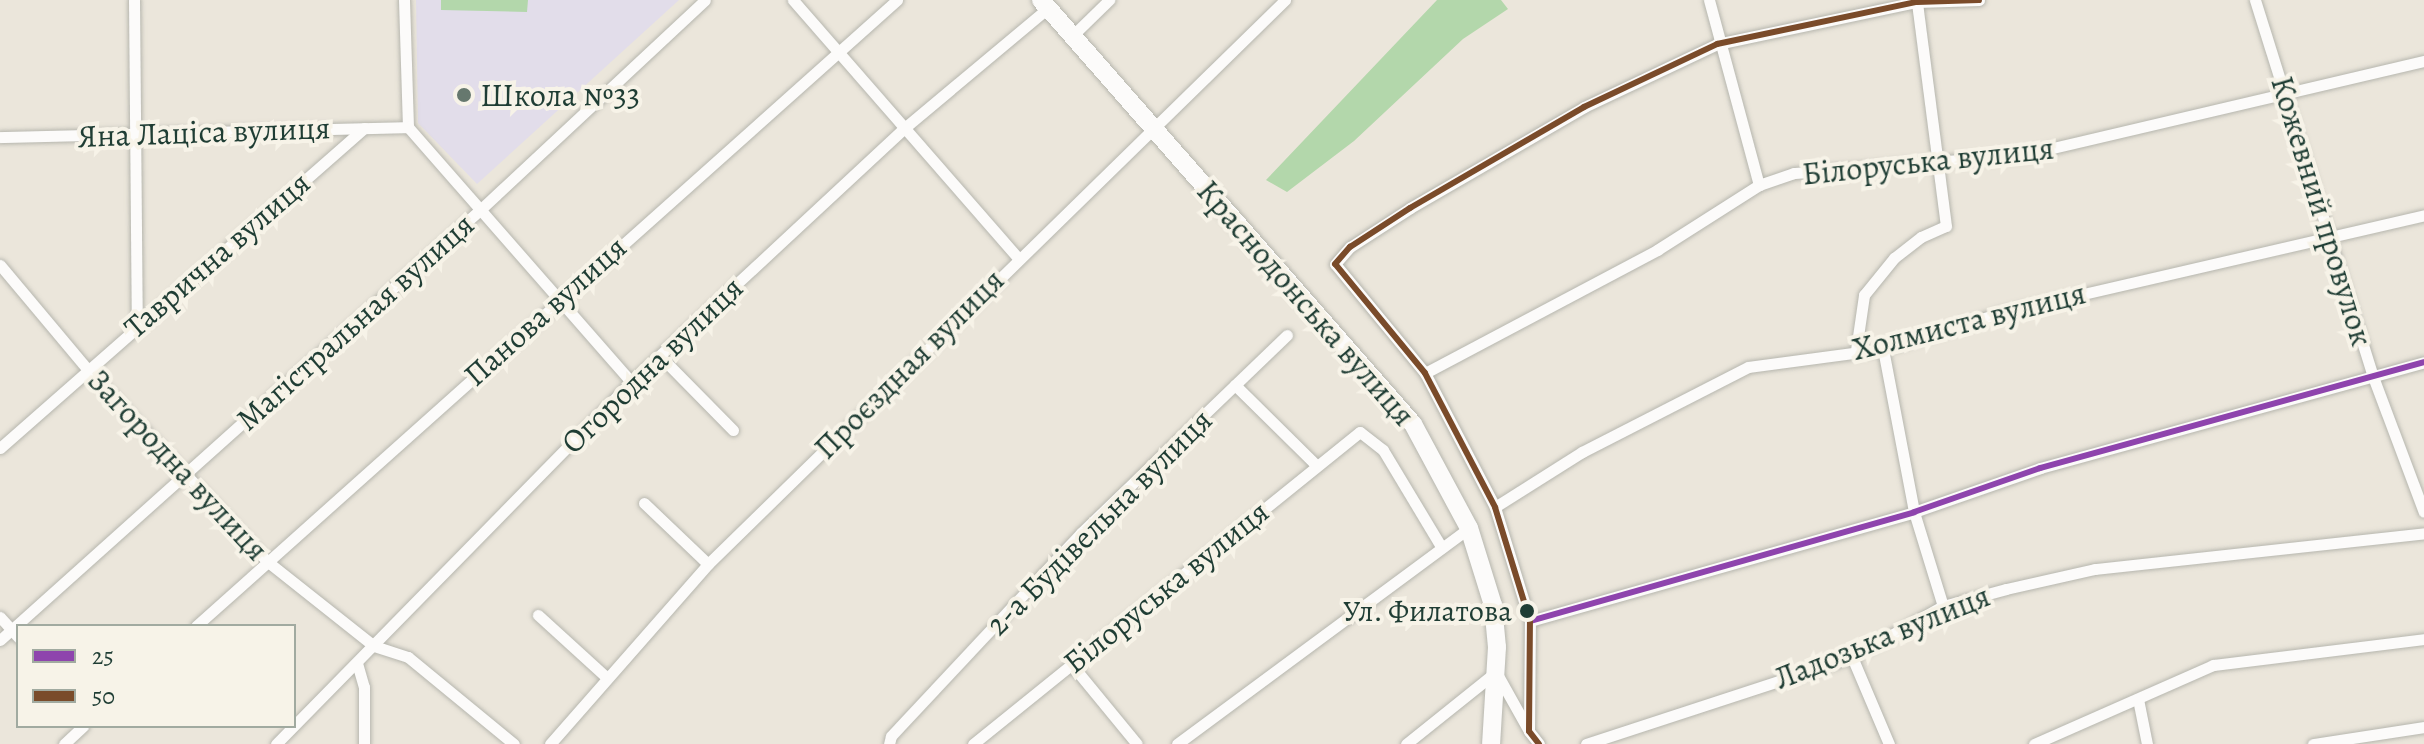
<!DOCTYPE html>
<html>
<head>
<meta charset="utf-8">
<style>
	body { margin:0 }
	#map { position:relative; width:2424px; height:744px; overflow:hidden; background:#ebe6db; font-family:Alegreya,serif }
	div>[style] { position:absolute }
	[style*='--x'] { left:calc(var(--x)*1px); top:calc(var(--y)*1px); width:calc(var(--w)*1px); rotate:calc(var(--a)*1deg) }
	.built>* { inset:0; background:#e2ddea }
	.green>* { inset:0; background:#b3d7ab }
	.roads { filter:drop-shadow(0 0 2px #b6b6ae) drop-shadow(0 0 2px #b6b6ae) }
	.street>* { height:11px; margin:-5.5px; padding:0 5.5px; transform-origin:5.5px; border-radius:5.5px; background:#fcfbfa }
	.primary>* { height:18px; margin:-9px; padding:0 9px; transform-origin:9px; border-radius:9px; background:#fcfbfa }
	.bus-1>* { height:6px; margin:-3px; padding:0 3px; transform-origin:3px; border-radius:3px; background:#8e44ad }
	.bus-2>* { height:6px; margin:-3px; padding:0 3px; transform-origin:3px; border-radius:3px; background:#7a4b2a }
	.dots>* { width:22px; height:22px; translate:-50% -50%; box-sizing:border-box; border:4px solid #f7f3e8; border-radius:50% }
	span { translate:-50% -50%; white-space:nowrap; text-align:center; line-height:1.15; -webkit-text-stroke:8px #f7f3e8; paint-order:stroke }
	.bus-label { font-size:30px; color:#1f3d34 }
	.right { translate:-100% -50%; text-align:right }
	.poi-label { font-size:32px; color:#1f3d34 }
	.left { translate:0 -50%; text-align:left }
	.street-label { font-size:32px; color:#1f3d34 }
	.legend { position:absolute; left:16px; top:624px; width:280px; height:104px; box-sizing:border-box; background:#f7f3e8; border:2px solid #a1aaa0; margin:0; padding:10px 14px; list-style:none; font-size:24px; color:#1f3d34 }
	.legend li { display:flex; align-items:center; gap:16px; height:40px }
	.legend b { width:40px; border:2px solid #a1aaa0 }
</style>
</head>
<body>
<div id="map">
	<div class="built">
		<div style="clip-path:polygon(416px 0,679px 0,477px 184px,418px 123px)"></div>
	</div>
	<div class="green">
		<div style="clip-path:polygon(441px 0,528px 0,527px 12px,441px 10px)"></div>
		<div style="clip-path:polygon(1437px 0,1501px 0,1508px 9px,1463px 39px,1354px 141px,1287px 192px,1266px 180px)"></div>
	</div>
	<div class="roads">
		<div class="street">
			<div style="--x:134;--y:0;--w:322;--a:89.5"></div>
			<div style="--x:404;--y:0;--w:127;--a:88.2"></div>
			<div style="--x:793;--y:0;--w:341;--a:48.9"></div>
			<div style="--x:1709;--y:0;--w:192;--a:74.9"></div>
			<div style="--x:2255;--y:0;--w:392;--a:72.6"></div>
			<div style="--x:2372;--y:374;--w:147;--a:69.4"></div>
			<div style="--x:1072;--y:36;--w:52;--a:-44.2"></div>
			<div style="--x:408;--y:127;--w:339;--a:48.8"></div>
			<div style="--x:0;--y:137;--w:408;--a:-1.4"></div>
			<div style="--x:0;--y:265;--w:138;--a:50"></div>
			<div style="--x:89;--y:371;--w:262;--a:46.9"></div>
			<div style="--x:268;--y:562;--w:135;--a:38.4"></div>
			<div style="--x:374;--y:646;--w:36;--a:18"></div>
			<div style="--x:408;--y:657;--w:137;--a:39.4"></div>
			<div style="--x:1883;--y:349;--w:166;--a:79.2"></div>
			<div style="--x:1914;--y:512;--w:98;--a:72.9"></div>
			<div style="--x:1856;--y:350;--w:56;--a:-81.7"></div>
			<div style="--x:1864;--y:295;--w:48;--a:-51"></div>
			<div style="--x:1894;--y:258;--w:34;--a:-38"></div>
			<div style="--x:1921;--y:237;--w:27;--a:-24"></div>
			<div style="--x:1946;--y:226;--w:226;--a:-97.4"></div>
			<div style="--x:660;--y:356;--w:104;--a:45.4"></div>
			<div style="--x:1425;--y:373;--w:263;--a:-27.9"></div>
			<div style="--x:1657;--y:250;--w:121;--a:-32.5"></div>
			<div style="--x:1759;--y:185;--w:37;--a:-19"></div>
			<div style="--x:1794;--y:173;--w:230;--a:-4.5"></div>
			<div style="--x:2023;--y:155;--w:412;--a:-13.2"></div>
			<div style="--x:1235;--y:385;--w:72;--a:-43.9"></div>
			<div style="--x:0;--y:448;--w:485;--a:-41.3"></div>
			<div style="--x:644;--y:503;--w:88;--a:43.6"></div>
			<div style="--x:1495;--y:507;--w:103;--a:-32.3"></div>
			<div style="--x:1582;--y:452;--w:186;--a:-27.1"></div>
			<div style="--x:1748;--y:367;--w:136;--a:-7.6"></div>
			<div style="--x:1883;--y:349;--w:123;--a:-17"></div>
			<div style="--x:2001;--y:313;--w:434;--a:-13"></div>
			<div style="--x:538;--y:615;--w:91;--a:42.3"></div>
			<div style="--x:0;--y:617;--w:27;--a:48"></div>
			<div style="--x:1530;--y:621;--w:399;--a:-15.8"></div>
			<div style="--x:1914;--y:512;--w:133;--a:-19.2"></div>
			<div style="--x:2040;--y:468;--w:398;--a:-15.4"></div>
			<div style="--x:196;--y:626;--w:940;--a:-41.77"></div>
			<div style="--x:0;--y:640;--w:646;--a:-41.86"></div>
			<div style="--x:481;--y:209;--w:306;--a:-43"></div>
			<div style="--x:1852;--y:657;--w:95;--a:67"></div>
			<div style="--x:357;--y:663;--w:25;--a:74"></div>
			<div style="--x:364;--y:687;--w:57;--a:90"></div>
			<div style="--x:1072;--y:665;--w:102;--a:50.6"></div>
			<div style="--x:2138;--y:699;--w:46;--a:78.7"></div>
			<div style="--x:64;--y:744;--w:26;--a:-43"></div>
			<div style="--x:276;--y:744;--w:507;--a:-45.56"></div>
			<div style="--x:631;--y:382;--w:370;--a:-42.9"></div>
			<div style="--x:902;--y:130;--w:190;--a:-39.9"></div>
			<div style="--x:550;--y:744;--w:240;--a:-48.7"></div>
			<div style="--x:708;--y:564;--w:807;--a:-44.35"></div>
			<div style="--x:889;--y:744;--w:8;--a:-76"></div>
			<div style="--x:891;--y:736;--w:278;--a:-46.9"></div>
			<div style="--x:1081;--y:533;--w:214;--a:-43.9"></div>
			<div style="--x:1235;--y:385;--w:114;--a:44.6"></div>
			<div style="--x:973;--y:744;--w:497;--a:-38.9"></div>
			<div style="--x:1360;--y:432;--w:29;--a:38"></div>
			<div style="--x:1383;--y:450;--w:114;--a:59"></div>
			<div style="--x:1177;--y:744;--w:363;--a:-36.5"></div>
			<div style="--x:1406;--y:744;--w:115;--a:-38.7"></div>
			<div style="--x:1496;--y:672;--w:68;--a:60.8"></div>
			<div style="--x:1539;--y:744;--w:16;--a:-128"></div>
			<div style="--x:1529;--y:731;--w:110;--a:-89.5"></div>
			<div style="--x:1530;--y:621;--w:119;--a:-107.1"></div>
			<div style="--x:1495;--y:507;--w:151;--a:-117.6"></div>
			<div style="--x:1425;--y:373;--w:141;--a:-129.5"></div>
			<div style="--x:1335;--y:264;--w:23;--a:-49"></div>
			<div style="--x:1350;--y:247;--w:72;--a:-33"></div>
			<div style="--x:1410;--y:208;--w:201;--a:-30.1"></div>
			<div style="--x:1584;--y:107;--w:147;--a:-25.3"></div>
			<div style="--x:1717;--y:44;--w:204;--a:-11.9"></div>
			<div style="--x:1917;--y:2;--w:62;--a:-1.8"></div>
			<div style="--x:1586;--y:744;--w:280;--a:-18.1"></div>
			<div style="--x:1852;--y:657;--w:104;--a:-29.3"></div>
			<div style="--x:1943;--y:606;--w:65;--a:-15.1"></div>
			<div style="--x:2006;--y:589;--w:91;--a:-12.7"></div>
			<div style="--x:2095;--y:569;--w:331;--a:-6.2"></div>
			<div style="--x:2034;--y:744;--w:196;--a:-23.8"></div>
			<div style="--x:2213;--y:665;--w:213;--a:-7"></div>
			<div style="--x:2313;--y:744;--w:112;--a:-8.7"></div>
		</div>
		<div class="primary">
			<div style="--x:1041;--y:0;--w:564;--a:48.74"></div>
			<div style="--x:1413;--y:424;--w:118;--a:61.7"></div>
			<div style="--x:1469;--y:528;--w:81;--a:72.7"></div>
			<div style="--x:1493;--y:605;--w:42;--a:84.6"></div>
			<div style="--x:1497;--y:647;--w:97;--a:93.5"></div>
		</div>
	</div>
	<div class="bus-1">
		<div style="--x:1530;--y:621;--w:399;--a:-15.8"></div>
		<div style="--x:1914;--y:512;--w:133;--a:-19.2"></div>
		<div style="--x:2040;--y:468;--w:398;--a:-15.4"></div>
	</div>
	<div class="bus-2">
		<div style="--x:1539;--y:744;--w:16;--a:-128"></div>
		<div style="--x:1529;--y:731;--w:110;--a:-89.5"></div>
		<div style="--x:1530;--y:621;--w:119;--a:-107.1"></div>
		<div style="--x:1495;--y:507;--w:151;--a:-117.6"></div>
		<div style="--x:1425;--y:373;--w:141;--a:-129.5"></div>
		<div style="--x:1335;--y:264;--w:23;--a:-49"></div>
		<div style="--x:1350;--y:247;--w:72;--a:-33"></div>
		<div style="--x:1410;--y:208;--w:201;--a:-30.1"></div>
		<div style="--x:1584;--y:107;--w:147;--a:-25.3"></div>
		<div style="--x:1717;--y:44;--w:204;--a:-11.9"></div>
		<div style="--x:1917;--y:2;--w:62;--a:-1.8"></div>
	</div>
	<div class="dots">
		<div style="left:464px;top:95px;background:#66786e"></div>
		<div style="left:1527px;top:611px;background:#1f3d34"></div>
	</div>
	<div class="bus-label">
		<span class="right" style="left:1512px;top:611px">Ул. Филатова</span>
	</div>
	<div class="poi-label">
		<span class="left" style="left:480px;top:95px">Школа №33</span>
	</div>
	<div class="street-label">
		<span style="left:204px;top:132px;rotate:-2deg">Яна Лаціса вулиця</span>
		<span style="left:1928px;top:161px;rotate:-6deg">Білоруська вулиця</span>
		<span style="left:2322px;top:211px;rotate:73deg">Кожевний провулок</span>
		<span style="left:217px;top:255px;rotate:-41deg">Таврична вулиця</span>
		<span style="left:1306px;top:303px;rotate:49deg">Краснодонська вулиця</span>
		<span style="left:545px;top:311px;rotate:-42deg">Панова вулиця</span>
		<span style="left:1969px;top:321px;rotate:-14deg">Холмиста вулиця</span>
		<span style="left:355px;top:322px;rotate:-42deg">Магістральная вулиця</span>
		<span style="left:909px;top:364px;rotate:-45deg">Проєздная вулиця</span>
		<span style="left:652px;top:365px;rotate:-44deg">Огородна вулиця</span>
		<span style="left:178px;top:465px;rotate:47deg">Загородна вулиця</span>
		<span style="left:1099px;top:522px;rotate:-45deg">2-а Будівельна вулиця</span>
		<span style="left:1166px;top:587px;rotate:-39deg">Білоруська вулиця</span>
		<span style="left:1882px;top:637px;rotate:-22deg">Ладозька вулиця</span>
	</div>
	<ul class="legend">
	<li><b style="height:10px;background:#8e44ad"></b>25</li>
	<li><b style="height:10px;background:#7a4b2a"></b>50</li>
	</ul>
</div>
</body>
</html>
